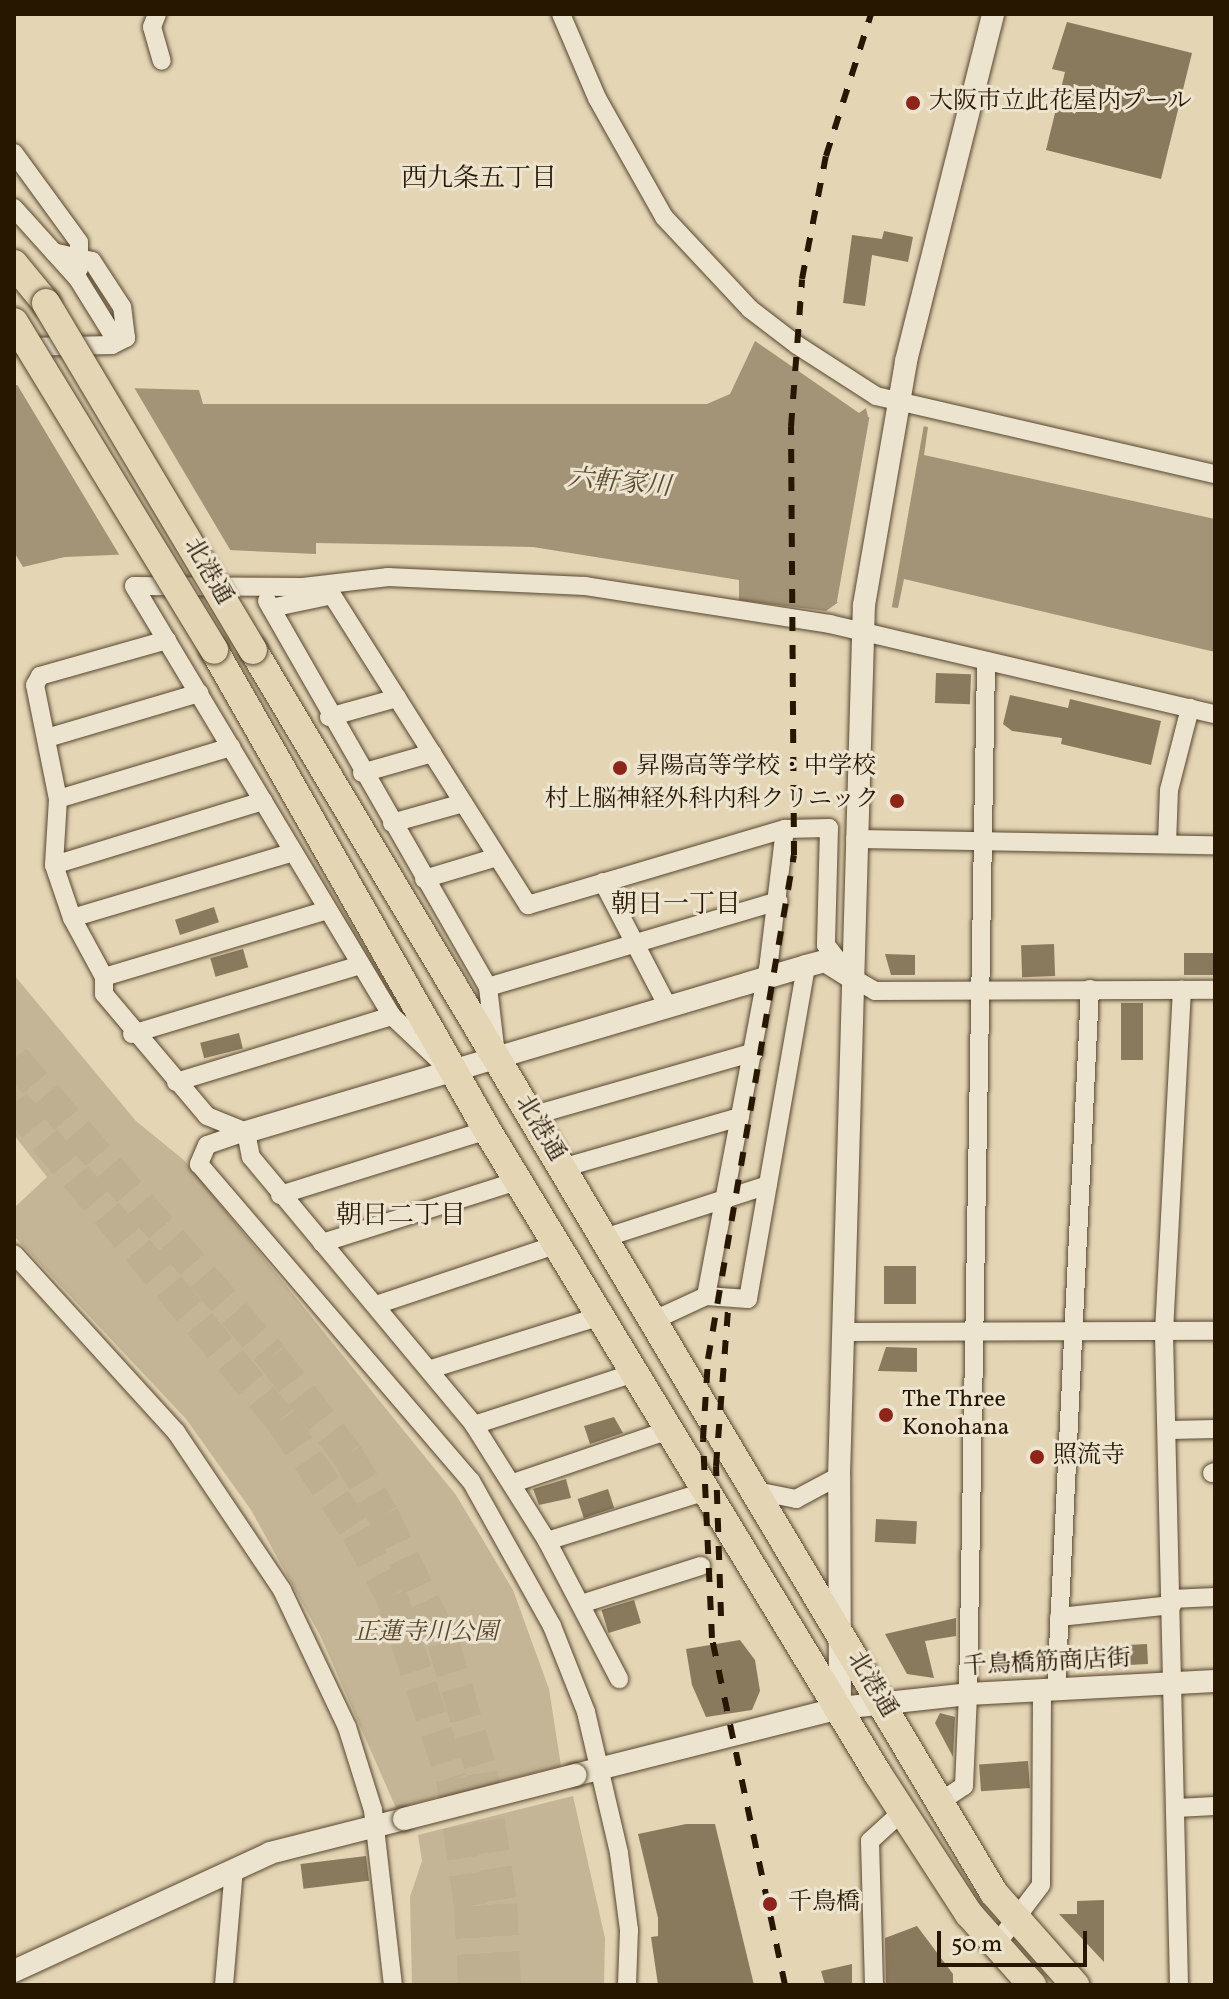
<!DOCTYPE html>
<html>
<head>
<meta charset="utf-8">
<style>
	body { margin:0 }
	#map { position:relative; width:1229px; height:1999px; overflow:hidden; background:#e4d5b5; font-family:Vollkorn,"Noto Serif JP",serif }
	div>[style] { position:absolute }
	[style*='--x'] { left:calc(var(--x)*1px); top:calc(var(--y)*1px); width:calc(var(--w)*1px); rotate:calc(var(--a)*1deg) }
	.green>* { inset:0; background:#c4b596 }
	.water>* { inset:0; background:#a49477 }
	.pier>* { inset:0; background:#e4d5b5; transform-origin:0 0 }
	.building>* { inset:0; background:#897a5e; transform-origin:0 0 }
	.motorway-tunnel>* { height:32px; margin-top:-16px; transform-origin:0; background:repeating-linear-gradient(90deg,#beaf91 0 32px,transparent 0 48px) }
	.roads { filter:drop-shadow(0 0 2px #56462d) drop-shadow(0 0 2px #56462d) }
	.minor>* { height:18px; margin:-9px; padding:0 9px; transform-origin:9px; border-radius:9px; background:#ede4cf }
	.tertiary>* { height:22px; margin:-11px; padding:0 11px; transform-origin:11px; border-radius:11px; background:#ede4cf }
	.primary>* { height:28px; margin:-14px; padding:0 14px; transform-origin:14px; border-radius:14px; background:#e4d5b5 }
	.rail>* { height:6px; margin-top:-3px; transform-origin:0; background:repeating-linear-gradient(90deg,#271700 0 14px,transparent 0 28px) }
	.bridges { filter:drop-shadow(0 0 2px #56462d) drop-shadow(0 0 2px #56462d) }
	.tertiary-bridge>* { height:22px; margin:-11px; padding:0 11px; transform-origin:11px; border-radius:11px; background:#ede4cf }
	.primary-bridge>* { height:28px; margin:-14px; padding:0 14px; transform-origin:14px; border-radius:14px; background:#e4d5b5 }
	.dots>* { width:22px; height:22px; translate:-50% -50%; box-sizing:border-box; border:4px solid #ede4cf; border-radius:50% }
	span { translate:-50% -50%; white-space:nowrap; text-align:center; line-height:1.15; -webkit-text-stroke:6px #ede4cf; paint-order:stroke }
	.poi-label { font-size:24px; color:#271700 }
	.left { translate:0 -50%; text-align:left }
	.right { translate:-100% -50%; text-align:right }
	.street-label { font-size:24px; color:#271700 }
	.park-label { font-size:24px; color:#56462d; font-style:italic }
	.neighbourhood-label { font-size:26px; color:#271700 }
	.water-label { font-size:26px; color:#594930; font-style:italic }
	.frame { position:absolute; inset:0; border:16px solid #271700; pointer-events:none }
	.scale { position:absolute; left:937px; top:1931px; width:150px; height:36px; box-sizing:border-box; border:4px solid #271700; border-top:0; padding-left:10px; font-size:24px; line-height:28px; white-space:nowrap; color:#271700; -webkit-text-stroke:6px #ede4cf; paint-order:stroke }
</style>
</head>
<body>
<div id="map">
	<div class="green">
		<div style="clip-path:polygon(14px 975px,136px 1121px,185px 1161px,456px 1495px,513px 1590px,549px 1689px,561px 1766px,396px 1808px,320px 1635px,251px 1510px,186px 1419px,14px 1236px,14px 1208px,47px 1177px,14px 1135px)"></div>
		<div style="clip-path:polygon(573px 1796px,605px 1938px,604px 1985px,412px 1985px,410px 1897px,422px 1861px,418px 1835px)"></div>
	</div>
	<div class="water">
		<div style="clip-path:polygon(755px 341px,859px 413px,866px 408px,868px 417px,928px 427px,924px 455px,1215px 519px,1215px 652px,904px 579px,898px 608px,840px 601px,826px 611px,739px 600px,739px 580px,533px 547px,316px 543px,316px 554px,227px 550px,65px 557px,23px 567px,14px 552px,14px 385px,199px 390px,203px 404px,707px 404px,730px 394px)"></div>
	</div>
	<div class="pier">
		<div style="clip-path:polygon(15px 381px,132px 384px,232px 553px,123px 561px)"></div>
		<div style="left:870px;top:414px;width:55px;height:191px;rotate:10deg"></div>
	</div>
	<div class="building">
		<div style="clip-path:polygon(1067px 22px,1192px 53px,1161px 179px,1046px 150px,1065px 72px,1052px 69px)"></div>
		<div style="clip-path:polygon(884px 231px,913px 237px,908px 262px,872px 255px,865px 306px,843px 303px,852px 235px,882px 239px)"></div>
		<div style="left:936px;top:673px;width:35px;height:30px;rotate:2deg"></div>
		<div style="clip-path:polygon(1010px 695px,1068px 708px,1070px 699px,1161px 721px,1151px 765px,1061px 744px,1062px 738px,1012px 731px,1003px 724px)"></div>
		<div style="left:214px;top:907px;width:16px;height:41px;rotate:72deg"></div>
		<div style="left:1054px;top:944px;width:32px;height:33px;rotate:88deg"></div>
		<div style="left:243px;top:949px;width:19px;height:34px;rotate:74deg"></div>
		<div style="left:1184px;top:953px;width:31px;height:22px"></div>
		<div style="clip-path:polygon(885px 954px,915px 955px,915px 975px,891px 975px)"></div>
		<div style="left:1121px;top:1003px;width:22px;height:57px"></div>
		<div style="left:239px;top:1033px;width:16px;height:40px;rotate:76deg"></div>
		<div style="left:884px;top:1266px;width:32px;height:38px"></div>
		<div style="clip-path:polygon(886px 1347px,917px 1348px,917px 1372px,878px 1371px)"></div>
		<div style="clip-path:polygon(614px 1417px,623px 1433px,590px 1444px,584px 1426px)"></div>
		<div style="clip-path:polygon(566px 1479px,571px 1498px,539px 1505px,533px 1489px)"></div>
		<div style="left:608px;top:1489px;width:20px;height:32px;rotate:72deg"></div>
		<div style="left:876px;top:1519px;width:41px;height:23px;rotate:3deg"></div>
		<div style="left:634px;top:1600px;width:24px;height:34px;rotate:73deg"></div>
		<div style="clip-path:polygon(956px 1618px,956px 1636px,925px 1641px,934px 1678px,907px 1674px,885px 1634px)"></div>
		<div style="clip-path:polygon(740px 1640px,755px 1660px,760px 1691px,752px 1710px,706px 1717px,692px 1685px,686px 1649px)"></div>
		<div style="left:1147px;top:1644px;width:20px;height:25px;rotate:87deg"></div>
		<div style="clip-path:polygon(940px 1713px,955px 1717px,953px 1757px,935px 1723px)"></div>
		<div style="left:1028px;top:1761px;width:27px;height:49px;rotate:86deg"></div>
		<div style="clip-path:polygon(686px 1824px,715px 1824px,754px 1985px,658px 1985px,651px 1937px,658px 1936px,658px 1918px,638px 1834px)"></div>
		<div style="left:366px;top:1856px;width:25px;height:66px;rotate:83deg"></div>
		<div style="clip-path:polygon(1104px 1900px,1104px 1962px,1059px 1914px,1077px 1914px,1077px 1901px)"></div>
		<div style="clip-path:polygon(917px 1926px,953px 1974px,953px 1985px,886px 1985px,885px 1938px)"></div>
		<div style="clip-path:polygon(852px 1964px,852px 1985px,825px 1985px,821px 1971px)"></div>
	</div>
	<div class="motorway-tunnel">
		<div style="--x:14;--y:1059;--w:394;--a:49.1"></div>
		<div style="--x:272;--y:1357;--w:123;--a:52.3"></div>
		<div style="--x:347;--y:1454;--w:71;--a:59.5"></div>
		<div style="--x:383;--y:1515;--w:140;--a:64.7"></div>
		<div style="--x:443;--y:1642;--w:137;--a:73.4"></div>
		<div style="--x:482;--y:1773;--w:132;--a:81.7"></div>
		<div style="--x:501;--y:1904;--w:81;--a:87.2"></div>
		<div style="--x:14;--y:1103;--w:414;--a:49.9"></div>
		<div style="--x:281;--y:1420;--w:135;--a:55.8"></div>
		<div style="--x:357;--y:1532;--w:72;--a:61.6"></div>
		<div style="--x:391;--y:1595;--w:194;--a:71.7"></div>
		<div style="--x:452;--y:1779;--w:128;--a:81.9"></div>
		<div style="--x:470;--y:1906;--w:79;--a:87.1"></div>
	</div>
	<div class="roads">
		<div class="minor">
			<div style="--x:157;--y:14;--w:14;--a:111"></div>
			<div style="--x:152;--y:27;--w:35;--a:74"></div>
			<div style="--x:561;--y:14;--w:91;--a:66.8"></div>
			<div style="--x:597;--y:98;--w:137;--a:60.6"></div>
			<div style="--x:664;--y:217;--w:126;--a:46.9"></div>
			<div style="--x:750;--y:309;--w:59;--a:37.5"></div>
			<div style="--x:797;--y:345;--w:94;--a:32.8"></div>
			<div style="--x:876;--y:396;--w:348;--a:13"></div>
			<div style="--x:14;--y:153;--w:110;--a:53.9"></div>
			<div style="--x:79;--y:242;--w:27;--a:90"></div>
			<div style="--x:14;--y:208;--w:96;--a:48"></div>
			<div style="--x:78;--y:279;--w:68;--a:58.2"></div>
			<div style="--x:114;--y:337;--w:8;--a:104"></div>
			<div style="--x:23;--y:347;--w:89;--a:-1.3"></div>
			<div style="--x:112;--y:345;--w:16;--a:-27"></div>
			<div style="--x:126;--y:338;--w:31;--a:-97"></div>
			<div style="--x:122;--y:307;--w:55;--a:-123.1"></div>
			<div style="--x:92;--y:261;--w:39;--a:-167"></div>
			<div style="--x:134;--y:586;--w:169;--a:0.3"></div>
			<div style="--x:303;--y:587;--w:86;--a:-6.7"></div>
			<div style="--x:388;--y:577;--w:197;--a:2.6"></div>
			<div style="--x:585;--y:586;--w:248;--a:8.8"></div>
			<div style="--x:830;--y:624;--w:395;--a:13.2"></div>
			<div style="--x:134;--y:586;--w:501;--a:59.04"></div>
			<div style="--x:392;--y:1016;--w:67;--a:43.2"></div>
			<div style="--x:267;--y:601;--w:445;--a:60.2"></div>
			<div style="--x:488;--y:987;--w:60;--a:83.3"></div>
			<div style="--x:271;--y:608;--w:62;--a:-12"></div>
			<div style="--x:332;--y:595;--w:367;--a:57.7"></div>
			<div style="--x:528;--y:905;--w:268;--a:-16.5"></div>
			<div style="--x:785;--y:829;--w:44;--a:-1.3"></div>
			<div style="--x:829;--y:828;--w:117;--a:91.5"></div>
			<div style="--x:826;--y:945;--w:41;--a:52"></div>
			<div style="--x:851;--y:977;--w:28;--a:30"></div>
			<div style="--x:875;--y:991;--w:340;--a:-0.2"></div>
			<div style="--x:167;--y:640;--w:132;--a:164.2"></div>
			<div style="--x:40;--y:676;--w:10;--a:119"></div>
			<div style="--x:35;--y:685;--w:116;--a:78.6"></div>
			<div style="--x:58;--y:799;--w:66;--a:93.5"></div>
			<div style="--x:54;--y:865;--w:56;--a:71.2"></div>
			<div style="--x:72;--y:918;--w:67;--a:61.5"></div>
			<div style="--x:104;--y:977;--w:17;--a:90"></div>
			<div style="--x:104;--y:994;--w:160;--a:49.8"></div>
			<div style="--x:207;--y:1116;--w:42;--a:22.3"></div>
			<div style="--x:246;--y:1132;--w:25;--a:79"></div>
			<div style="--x:251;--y:1157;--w:349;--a:50.2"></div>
			<div style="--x:474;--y:1425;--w:137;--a:57.8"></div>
			<div style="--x:547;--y:1541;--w:156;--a:62.4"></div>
			<div style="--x:329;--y:717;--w:71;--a:-15.6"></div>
			<div style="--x:47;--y:738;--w:159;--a:-16.5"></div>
			<div style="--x:362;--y:773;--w:73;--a:-15.9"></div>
			<div style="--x:58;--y:799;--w:181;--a:-16.7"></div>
			<div style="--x:392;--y:823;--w:74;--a:-15.7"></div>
			<div style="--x:855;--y:839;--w:360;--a:1"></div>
			<div style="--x:1167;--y:844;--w:54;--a:-87.9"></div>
			<div style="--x:1169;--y:790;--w:85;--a:-75.6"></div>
			<div style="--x:54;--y:865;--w:219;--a:-17"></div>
			<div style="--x:424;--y:879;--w:76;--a:-16.8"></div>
			<div style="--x:603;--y:882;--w:139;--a:62.5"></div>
			<div style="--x:72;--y:918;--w:231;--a:-16.6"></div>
			<div style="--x:104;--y:977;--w:233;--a:-16.7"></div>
			<div style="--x:488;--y:987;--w:303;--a:-16.5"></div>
			<div style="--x:132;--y:1034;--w:239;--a:-16.8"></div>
			<div style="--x:176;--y:1082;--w:226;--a:-17"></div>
			<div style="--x:531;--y:1116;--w:232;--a:-16"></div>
			<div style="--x:245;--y:1132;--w:40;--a:161.1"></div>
			<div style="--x:207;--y:1145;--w:21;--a:113"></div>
			<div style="--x:199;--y:1164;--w:418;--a:49.4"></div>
			<div style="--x:471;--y:1481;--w:166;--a:60.8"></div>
			<div style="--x:552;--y:1626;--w:92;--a:68.4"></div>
			<div style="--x:586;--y:1712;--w:145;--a:76.8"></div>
			<div style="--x:619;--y:1853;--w:78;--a:82.6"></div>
			<div style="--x:629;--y:1930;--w:55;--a:92.1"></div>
			<div style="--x:562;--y:1168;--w:185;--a:-16"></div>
			<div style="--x:280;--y:1195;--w:217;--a:-17.4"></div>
			<div style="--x:604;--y:1238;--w:172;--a:-17.9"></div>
			<div style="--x:322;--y:1243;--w:205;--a:-17.6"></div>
			<div style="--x:14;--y:1254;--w:241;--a:47.7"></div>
			<div style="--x:176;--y:1432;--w:190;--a:56.1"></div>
			<div style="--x:282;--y:1590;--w:152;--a:64.6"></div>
			<div style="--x:347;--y:1727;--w:87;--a:72.6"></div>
			<div style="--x:373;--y:1810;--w:176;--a:83.5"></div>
			<div style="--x:706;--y:1296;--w:341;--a:-79.3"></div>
			<div style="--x:769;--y:961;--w:133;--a:-83.1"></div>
			<div style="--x:376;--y:1305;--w:189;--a:-18.5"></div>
			<div style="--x:652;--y:1321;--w:60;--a:-24.8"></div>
			<div style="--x:706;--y:1296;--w:42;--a:4.1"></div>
			<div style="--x:748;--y:1299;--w:338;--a:-80.1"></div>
			<div style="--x:843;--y:1332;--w:372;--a:-0.2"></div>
			<div style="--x:431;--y:1369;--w:175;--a:-17.3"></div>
			<div style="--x:474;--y:1425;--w:168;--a:-18"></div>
			<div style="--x:1170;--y:1430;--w:45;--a:-1.3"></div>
			<div style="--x:1212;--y:1473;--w:3;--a:-18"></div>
			<div style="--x:513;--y:1483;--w:165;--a:-18.8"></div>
			<div style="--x:756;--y:1491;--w:41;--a:11.3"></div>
			<div style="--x:796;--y:1499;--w:49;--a:-28.1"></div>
			<div style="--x:547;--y:1541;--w:168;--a:-17.4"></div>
			<div style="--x:1171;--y:1599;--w:44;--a:-2.6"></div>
			<div style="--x:581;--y:1604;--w:126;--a:-17.6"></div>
			<div style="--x:1059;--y:1617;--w:114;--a:-6.1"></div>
			<div style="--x:1056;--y:1690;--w:702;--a:-87.22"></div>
			<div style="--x:940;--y:1802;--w:29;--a:-34"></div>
			<div style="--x:964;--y:1786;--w:92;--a:-87.5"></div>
			<div style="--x:968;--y:1694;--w:1030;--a:-89"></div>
			<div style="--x:1176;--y:1808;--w:39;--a:-3"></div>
			<div style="--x:995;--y:1946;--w:76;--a:-53"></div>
			<div style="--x:1041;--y:1885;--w:195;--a:-89.7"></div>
			<div style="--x:224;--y:1985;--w:116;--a:-85.1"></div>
			<div style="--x:874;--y:1985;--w:144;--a:-91.6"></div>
			<div style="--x:870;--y:1841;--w:45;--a:-42.3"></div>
			<div style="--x:1179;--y:1985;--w:653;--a:-91.32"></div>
			<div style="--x:1164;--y:1332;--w:343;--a:-87"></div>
		</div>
		<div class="tertiary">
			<div style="--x:246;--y:1132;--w:584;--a:-16.51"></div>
			<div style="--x:806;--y:966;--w:20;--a:-15"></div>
			<div style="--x:825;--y:961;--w:31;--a:32"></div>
			<div style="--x:840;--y:1708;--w:232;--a:-90.2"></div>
			<div style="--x:839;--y:1476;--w:871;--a:-88.36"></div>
			<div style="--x:864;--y:605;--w:248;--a:-80.2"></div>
			<div style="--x:906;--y:361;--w:358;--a:-75.9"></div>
			<div style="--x:575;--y:1775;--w:273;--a:-14.2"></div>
			<div style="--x:840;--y:1708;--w:129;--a:-6.2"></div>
			<div style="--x:968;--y:1694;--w:247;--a:-3"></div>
			<div style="--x:14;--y:1971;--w:282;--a:-24.7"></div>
			<div style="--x:270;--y:1853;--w:138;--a:-14.2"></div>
		</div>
		<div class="primary">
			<div style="--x:14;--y:264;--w:50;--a:50.6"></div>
			<div style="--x:214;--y:650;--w:552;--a:60.37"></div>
			<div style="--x:487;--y:1130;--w:753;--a:58.74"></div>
			<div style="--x:878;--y:1774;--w:167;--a:57"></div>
			<div style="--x:969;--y:1914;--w:95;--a:48.4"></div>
			<div style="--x:253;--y:650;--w:1447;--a:59.2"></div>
			<div style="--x:994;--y:1893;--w:123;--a:48.6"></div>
		</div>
	</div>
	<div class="rail">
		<div style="--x:721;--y:1616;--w:150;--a:-91.9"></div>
		<div style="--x:716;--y:1466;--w:157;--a:-85.6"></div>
		<div style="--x:785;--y:1985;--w:355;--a:-101.9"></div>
		<div style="--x:712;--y:1638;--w:199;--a:-92.6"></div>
		<div style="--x:703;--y:1439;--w:80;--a:-86.4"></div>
		<div style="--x:708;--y:1359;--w:511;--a:-80.32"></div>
		<div style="--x:794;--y:855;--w:428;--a:-90.4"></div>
		<div style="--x:791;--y:427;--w:148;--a:-85.7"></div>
		<div style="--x:802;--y:279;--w:125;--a:-79"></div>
		<div style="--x:826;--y:156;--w:149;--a:-72.4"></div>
	</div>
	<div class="bridges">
		<div class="tertiary-bridge">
			<div style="--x:404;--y:1819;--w:177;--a:-14.4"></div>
		</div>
		<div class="primary-bridge">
			<div style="--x:46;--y:303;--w:404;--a:59.2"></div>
			<div style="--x:14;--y:322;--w:384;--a:58.6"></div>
		</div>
	</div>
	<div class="dots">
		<div style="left:913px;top:103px;background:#8f2418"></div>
		<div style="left:620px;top:768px;background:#8f2418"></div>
		<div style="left:897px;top:801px;background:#8f2418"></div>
		<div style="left:886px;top:1415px;background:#8f2418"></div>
		<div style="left:1037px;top:1457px;background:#8f2418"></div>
		<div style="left:770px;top:1904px;background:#8f2418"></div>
	</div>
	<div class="poi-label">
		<span class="left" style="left:929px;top:103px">大阪市立此花屋内プール</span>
		<span class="left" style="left:636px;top:768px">昇陽高等学校・中学校</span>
		<span class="right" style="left:879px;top:801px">村上脳神経外科内科クリニック</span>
		<span class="left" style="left:902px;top:1415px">The Three<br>Konohana</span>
		<span class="left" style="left:1053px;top:1457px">照流寺</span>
		<span class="left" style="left:788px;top:1904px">千鳥橋</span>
	</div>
	<div class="street-label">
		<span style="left:207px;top:572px;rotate:60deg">北港通</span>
		<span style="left:539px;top:1129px;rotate:59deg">北港通</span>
		<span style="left:1047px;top:1664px;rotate:-3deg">千鳥橋筋商店街</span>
		<span style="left:871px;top:1685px;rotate:59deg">北港通</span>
	</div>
	<div class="park-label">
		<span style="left:426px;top:1634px">正蓮寺川公園</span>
	</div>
	<div class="neighbourhood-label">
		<span style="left:479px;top:180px">西九条五丁目</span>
		<span style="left:676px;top:906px">朝日一丁目</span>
		<span style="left:401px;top:1217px">朝日二丁目</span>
	</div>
	<div class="water-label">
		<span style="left:619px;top:484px;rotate:5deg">六軒家川</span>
	</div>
	<div class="frame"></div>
	<div class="scale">50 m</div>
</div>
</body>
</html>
